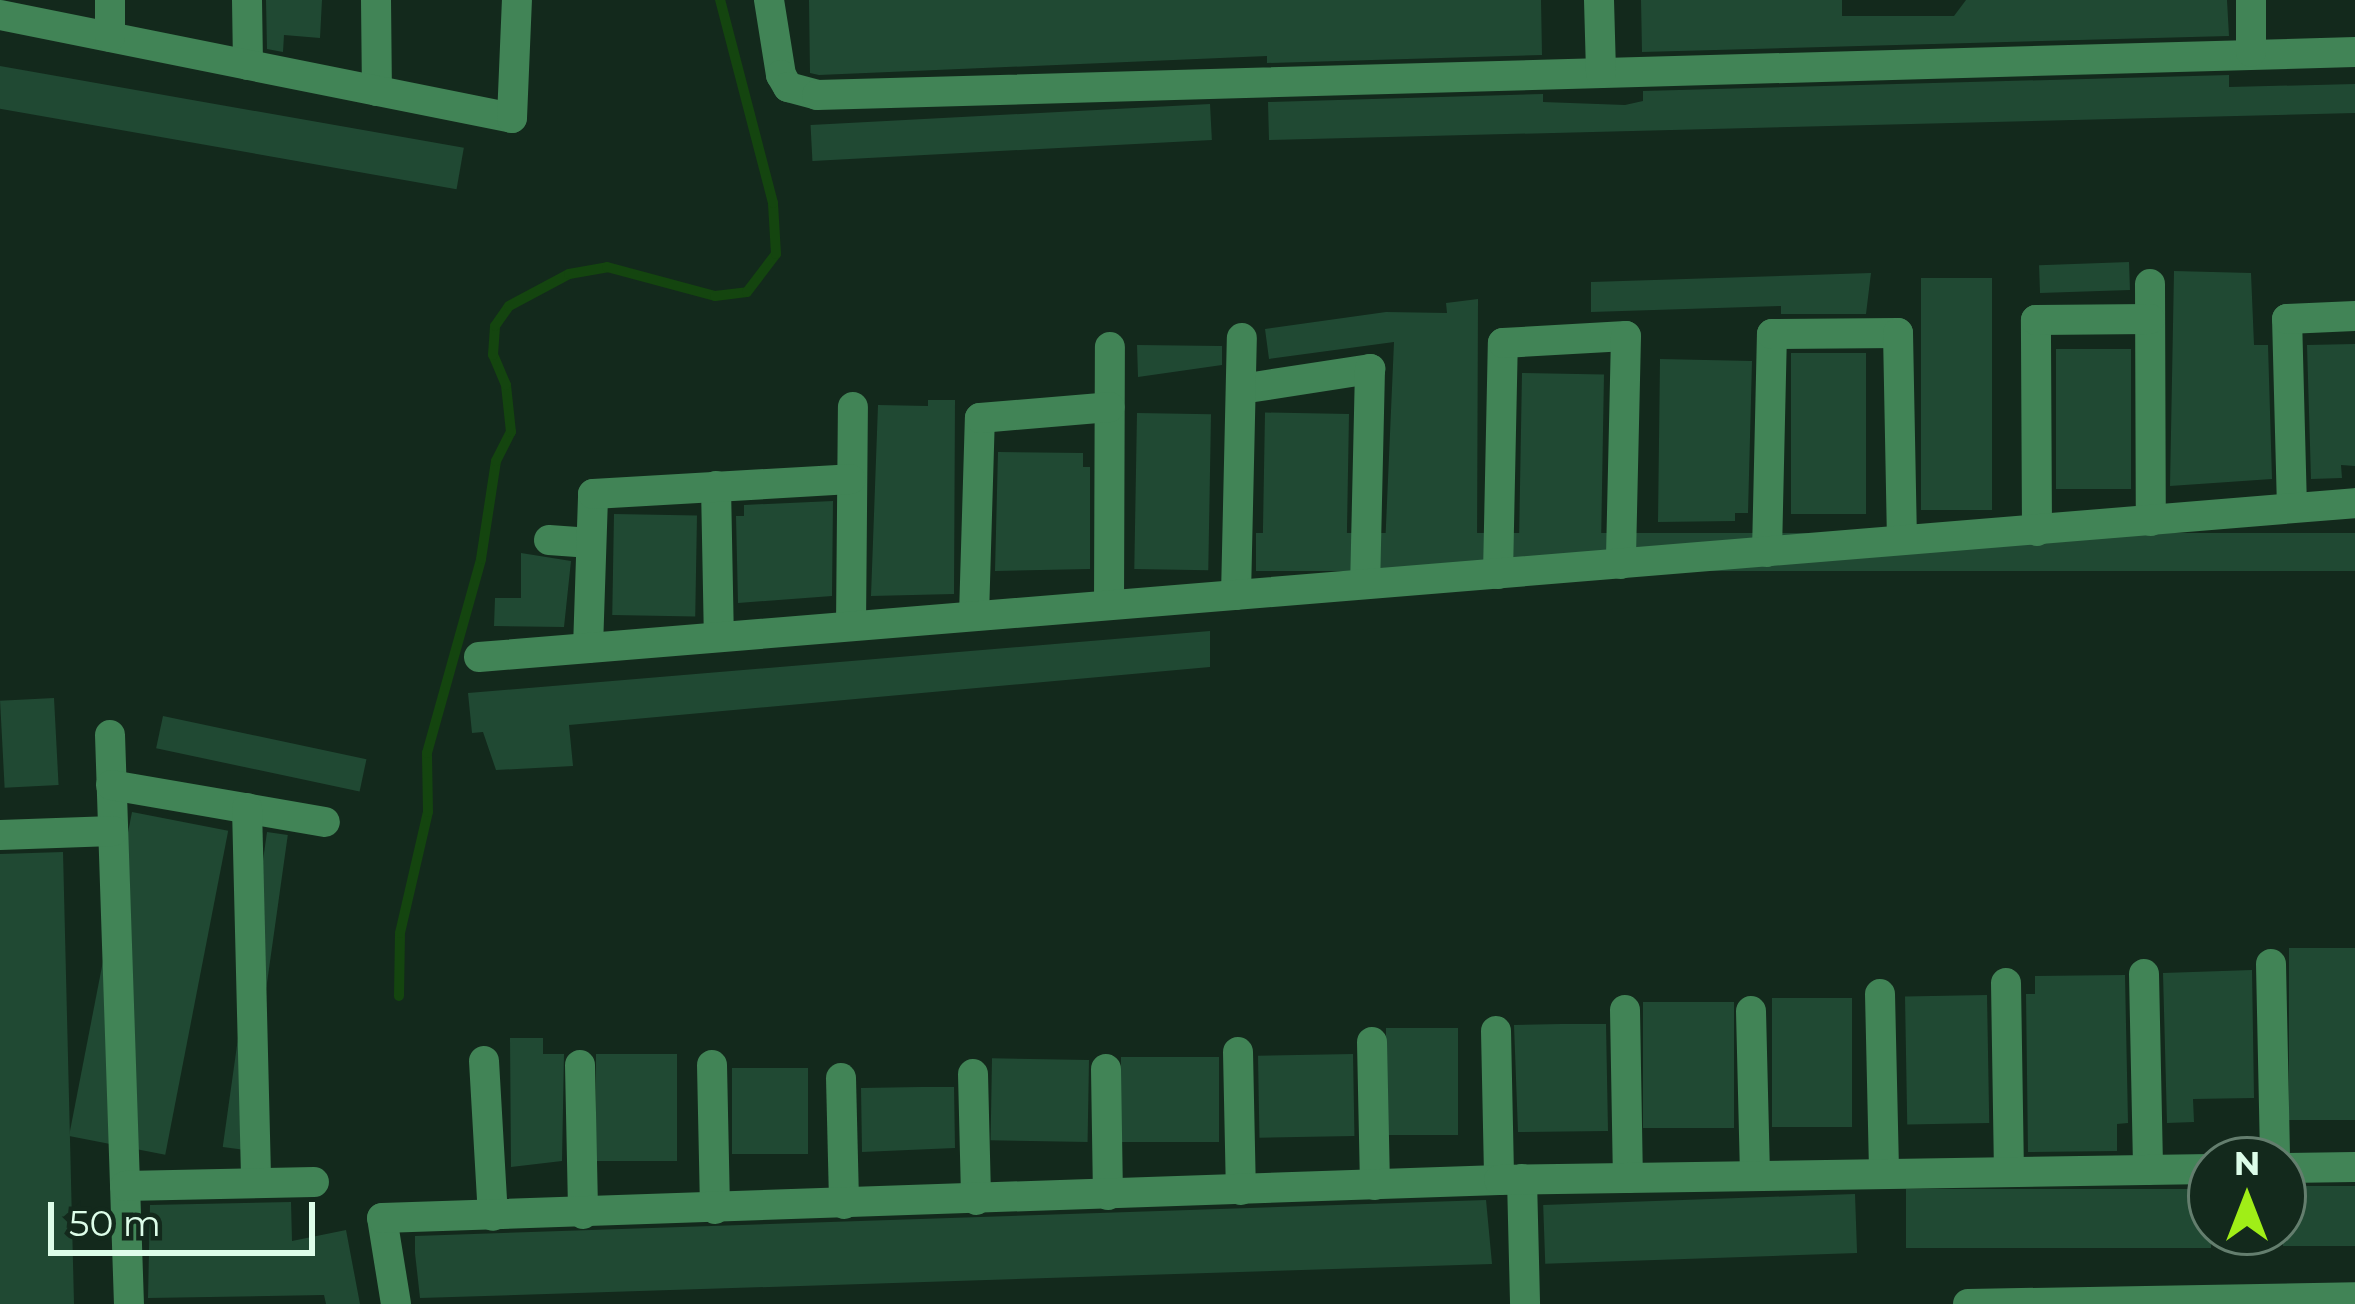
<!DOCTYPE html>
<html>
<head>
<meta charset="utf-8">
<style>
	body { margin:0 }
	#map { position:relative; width:2355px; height:1304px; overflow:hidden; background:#13291c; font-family:Montserrat,sans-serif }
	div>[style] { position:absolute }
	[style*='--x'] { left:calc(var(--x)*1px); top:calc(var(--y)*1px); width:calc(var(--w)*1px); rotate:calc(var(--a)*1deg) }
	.stream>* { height:10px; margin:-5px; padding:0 5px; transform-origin:5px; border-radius:5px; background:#14450f }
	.building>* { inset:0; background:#204933; transform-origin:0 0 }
	.minor>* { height:30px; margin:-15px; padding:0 15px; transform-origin:15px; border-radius:15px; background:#418456 }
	span { translate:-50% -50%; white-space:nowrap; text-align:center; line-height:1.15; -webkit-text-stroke:10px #13291c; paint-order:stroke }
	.north { position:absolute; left:2187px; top:1136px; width:120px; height:120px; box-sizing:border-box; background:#13291c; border:3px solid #647e6e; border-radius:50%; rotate:0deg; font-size:33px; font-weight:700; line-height:48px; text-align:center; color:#ddfde9 }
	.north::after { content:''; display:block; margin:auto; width:42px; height:54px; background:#a0ee17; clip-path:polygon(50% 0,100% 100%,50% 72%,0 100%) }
	.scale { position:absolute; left:48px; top:1202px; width:267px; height:54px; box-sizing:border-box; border:6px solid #ddfde9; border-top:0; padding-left:15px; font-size:36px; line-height:42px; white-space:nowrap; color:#ddfde9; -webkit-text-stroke:9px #13291c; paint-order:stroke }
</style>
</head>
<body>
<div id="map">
	<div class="stream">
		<div style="--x:399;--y:996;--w:63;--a:-89.1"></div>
		<div style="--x:400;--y:933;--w:124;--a:-77"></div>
		<div style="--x:428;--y:812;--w:59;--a:-91"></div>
		<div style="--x:427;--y:753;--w:201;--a:-74.4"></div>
		<div style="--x:481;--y:559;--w:99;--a:-81.3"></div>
		<div style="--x:496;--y:461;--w:33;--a:-63"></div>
		<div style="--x:511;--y:432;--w:47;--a:-96.1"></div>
		<div style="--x:506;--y:385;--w:33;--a:-113"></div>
		<div style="--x:493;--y:355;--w:29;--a:-86"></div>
		<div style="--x:495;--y:326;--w:24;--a:-55"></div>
		<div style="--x:509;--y:306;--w:68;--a:-28.1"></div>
		<div style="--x:569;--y:274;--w:39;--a:-10"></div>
		<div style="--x:607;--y:267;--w:112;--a:15"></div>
		<div style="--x:715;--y:296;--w:32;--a:-7"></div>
		<div style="--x:747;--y:292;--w:48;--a:-52.7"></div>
		<div style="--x:776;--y:254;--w:51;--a:-93.4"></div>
		<div style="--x:773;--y:203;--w:210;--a:-104.6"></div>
	</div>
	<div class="building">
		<div style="clip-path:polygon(266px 0,322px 0,320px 38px,284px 35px,283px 52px,267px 49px)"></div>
		<div style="clip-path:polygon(809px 0,1541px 0,1542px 55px,1267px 63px,1267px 56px,819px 75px,810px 73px)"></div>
		<div style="clip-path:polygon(1641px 0,1842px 0,1842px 16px,1954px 16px,1966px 0,2227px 0,2229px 36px,1642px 52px)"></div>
		<div style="left:0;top:66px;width:471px;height:42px;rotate:10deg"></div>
		<div style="clip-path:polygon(2229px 75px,2229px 87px,2355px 84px,2355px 113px,1269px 140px,1268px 102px,1543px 94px,1543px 102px,1625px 105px,1643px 101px,1643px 91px)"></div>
		<div style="left:1210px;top:104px;width:36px;height:400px;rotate:87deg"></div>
		<div style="left:2129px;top:262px;width:28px;height:90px;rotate:88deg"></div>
		<div style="clip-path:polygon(2174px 271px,2251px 273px,2254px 345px,2268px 345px,2272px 479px,2170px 486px)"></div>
		<div style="clip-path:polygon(1871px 273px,1866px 314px,1781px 314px,1781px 306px,1591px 312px,1591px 282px)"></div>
		<div style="left:1992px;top:278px;width:232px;height:71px;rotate:90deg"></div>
		<div style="clip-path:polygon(1478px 299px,1477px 551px,1385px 548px,1394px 342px,1269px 359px,1265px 329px,1386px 312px,1447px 313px,1446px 303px)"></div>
		<div style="clip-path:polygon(2355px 344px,2355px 466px,2341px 465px,2342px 478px,2311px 479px,2307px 345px)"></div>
		<div style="clip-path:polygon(1137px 345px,1222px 346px,1222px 365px,1138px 377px)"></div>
		<div style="left:2056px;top:349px;width:75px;height:140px"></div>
		<div style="left:1791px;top:353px;width:75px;height:161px"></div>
		<div style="clip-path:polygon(1660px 359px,1752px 361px,1748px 513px,1735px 513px,1735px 521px,1658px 522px)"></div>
		<div style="left:1522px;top:373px;width:82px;height:166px;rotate:1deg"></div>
		<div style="clip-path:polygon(928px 400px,955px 400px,954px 594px,871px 596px,878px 405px,928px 406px)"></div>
		<div style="left:1137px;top:413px;width:74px;height:156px;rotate:1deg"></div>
		<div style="left:1349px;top:414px;width:134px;height:84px;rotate:91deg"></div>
		<div style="clip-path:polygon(998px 452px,1083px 453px,1083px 467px,1090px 467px,1090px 569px,995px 571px)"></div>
		<div style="clip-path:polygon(833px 501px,832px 596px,738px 603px,736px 516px,744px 516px,744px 505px)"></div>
		<div style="left:614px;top:514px;width:83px;height:101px;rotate:1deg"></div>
		<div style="left:2355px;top:533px;width:38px;height:1099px;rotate:90deg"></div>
		<div style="clip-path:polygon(521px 553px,571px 561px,564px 627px,494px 626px,495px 598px,521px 598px)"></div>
		<div style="clip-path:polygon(1210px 631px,1210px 667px,569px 725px,573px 766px,496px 770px,483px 732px,472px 733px,468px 693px)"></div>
		<div style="left:54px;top:698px;width:87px;height:54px;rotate:87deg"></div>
		<div style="left:163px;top:716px;width:208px;height:33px;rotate:12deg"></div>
		<div style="left:132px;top:812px;width:98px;height:330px;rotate:11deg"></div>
		<div style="left:267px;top:832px;width:21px;height:318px;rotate:8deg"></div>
		<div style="clip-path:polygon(63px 852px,74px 1304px,0 1304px,0 854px)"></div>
		<div style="left:2355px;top:948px;width:172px;height:66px;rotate:90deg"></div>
		<div style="clip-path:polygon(2252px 970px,2254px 1098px,2193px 1099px,2194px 1122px,2167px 1123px,2163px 973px)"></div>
		<div style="clip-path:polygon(2125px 975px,2128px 1123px,2117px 1124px,2117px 1151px,2028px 1152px,2026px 994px,2035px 994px,2035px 976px)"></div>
		<div style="left:1987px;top:995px;width:128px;height:82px;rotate:89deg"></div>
		<div style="left:1772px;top:998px;width:80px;height:129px"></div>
		<div style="left:1734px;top:1002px;width:126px;height:91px;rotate:90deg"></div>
		<div style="clip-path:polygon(1562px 1024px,1606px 1024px,1608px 1131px,1518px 1132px,1514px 1025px)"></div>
		<div style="left:1458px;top:1028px;width:107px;height:72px;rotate:90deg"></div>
		<div style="clip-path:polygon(510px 1038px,543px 1038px,543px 1054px,564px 1054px,562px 1161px,511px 1167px)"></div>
		<div style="left:596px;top:1054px;width:81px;height:107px"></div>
		<div style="left:1353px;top:1054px;width:82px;height:95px;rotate:89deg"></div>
		<div style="left:1121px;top:1057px;width:98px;height:85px"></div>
		<div style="left:1089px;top:1060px;width:82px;height:97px;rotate:91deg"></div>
		<div style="left:808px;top:1068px;width:86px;height:76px;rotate:90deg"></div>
		<div style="clip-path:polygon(921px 1087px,954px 1087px,955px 1148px,862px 1152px,861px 1088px)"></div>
		<div style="left:2355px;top:1186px;width:60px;height:72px;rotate:90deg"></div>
		<div style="left:2211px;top:1189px;width:59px;height:305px;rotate:90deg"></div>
		<div style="left:1855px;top:1194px;width:59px;height:312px;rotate:88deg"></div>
		<div style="clip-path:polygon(1486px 1200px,1492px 1264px,420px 1298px,415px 1253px,415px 1236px)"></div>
		<div style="clip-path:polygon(291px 1202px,292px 1241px,346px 1230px,360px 1304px,326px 1304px,324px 1295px,148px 1298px,150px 1205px)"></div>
	</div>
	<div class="minor">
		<div style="--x:247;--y:0;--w:65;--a:89.1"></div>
		<div style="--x:376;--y:0;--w:91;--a:89.4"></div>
		<div style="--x:769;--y:0;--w:76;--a:80.9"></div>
		<div style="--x:781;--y:75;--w:14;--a:60"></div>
		<div style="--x:788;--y:87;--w:30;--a:15"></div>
		<div style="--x:817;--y:95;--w:1539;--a:-1.6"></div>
		<div style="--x:1599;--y:0;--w:73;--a:88.4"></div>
		<div style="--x:2251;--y:0;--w:52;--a:90"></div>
		<div style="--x:0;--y:15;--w:522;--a:11.37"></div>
		<div style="--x:512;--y:118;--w:118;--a:-87.6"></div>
		<div style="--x:110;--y:37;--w:37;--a:-90"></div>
		<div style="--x:2150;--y:284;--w:237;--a:89.8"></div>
		<div style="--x:1241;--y:389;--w:131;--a:-8.8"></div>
		<div style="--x:1370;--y:369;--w:215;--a:91.3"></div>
		<div style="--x:716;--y:486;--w:151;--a:88.9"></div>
		<div style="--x:2292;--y:508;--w:189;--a:-91.5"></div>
		<div style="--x:2287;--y:319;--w:68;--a:-2.5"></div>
		<div style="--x:2037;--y:531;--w:211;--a:-90.3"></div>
		<div style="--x:2036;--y:320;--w:114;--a:-0.5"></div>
		<div style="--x:549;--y:540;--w:42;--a:4.1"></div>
		<div style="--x:1767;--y:552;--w:218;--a:-88.7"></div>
		<div style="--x:1772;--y:334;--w:126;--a:-0.5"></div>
		<div style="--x:1898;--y:333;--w:207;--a:88.9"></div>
		<div style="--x:1498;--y:574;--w:231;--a:-88.8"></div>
		<div style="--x:1503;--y:343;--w:123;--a:-3.3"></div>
		<div style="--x:1626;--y:336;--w:228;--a:91.3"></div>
		<div style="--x:1236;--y:595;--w:257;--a:-88.7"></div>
		<div style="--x:1109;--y:605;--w:258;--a:-89.8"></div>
		<div style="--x:974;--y:616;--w:198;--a:-88.3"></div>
		<div style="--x:980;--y:418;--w:130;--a:-4.8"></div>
		<div style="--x:851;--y:626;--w:219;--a:-89.5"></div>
		<div style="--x:588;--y:648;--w:154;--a:-88.1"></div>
		<div style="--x:593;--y:494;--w:258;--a:-3.3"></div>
		<div style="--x:479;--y:657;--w:1882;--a:-4.69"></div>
		<div style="--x:110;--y:735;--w:569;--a:88.09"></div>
		<div style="--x:111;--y:785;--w:217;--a:9.8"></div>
		<div style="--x:247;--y:808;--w:375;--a:88.6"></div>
		<div style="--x:0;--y:835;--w:113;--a:-2"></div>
		<div style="--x:2271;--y:964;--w:196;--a:88.8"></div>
		<div style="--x:2144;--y:974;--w:196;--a:88.8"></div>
		<div style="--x:2006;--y:983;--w:189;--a:89.1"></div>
		<div style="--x:1880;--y:994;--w:180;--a:88.7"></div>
		<div style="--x:1625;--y:1010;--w:168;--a:89"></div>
		<div style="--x:1751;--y:1011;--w:165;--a:88.6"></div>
		<div style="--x:1496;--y:1031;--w:149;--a:88.8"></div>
		<div style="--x:1372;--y:1042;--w:143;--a:88.8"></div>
		<div style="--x:1238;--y:1052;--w:138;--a:88.8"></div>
		<div style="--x:484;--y:1061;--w:155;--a:86.7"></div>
		<div style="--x:580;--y:1065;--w:149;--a:88.8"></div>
		<div style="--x:712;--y:1065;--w:144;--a:88.8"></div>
		<div style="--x:1106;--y:1069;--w:126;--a:89.1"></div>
		<div style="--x:973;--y:1074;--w:126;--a:88.6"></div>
		<div style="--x:841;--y:1078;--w:126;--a:88.6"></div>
		<div style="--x:2283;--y:1168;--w:72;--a:-0.8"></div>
		<div style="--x:1522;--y:1179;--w:125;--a:88.6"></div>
		<div style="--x:125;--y:1186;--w:189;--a:-1.2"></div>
		<div style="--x:396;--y:1304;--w:87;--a:-99.2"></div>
		<div style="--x:382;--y:1218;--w:1118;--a:-1.95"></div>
		<div style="--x:1499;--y:1180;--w:712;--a:-0.89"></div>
		<div style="--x:1968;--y:1304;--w:387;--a:-1"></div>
	</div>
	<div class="north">N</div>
	<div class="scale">50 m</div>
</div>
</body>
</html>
